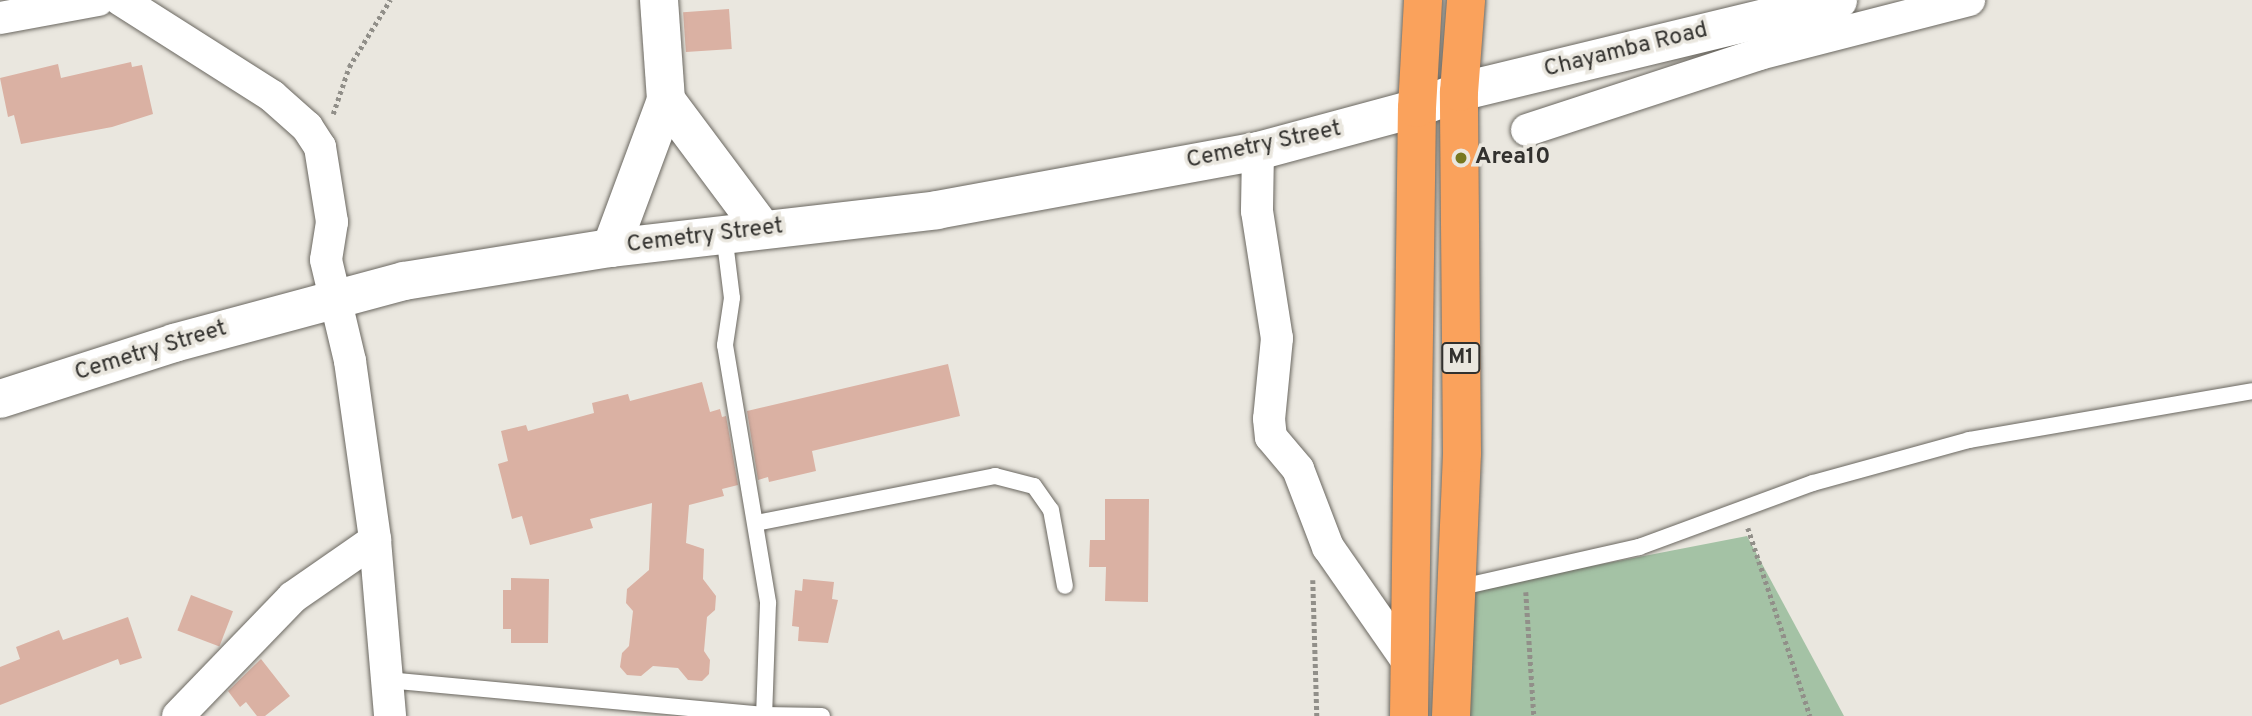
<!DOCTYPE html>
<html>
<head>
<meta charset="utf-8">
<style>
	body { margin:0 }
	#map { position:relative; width:2252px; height:716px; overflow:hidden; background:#eae7df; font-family:Overpass,sans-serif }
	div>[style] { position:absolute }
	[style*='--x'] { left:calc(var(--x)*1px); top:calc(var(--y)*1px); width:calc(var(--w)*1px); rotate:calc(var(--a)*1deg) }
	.forest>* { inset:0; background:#a4c2a5 }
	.building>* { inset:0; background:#dab1a3; transform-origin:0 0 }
	.path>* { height:4.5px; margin-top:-2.25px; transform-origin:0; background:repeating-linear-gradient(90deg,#918f89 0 3.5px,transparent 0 7px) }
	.roads { filter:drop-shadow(0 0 2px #6a6760) drop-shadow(0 0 2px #6a6760) }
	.service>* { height:16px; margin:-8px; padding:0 8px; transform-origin:8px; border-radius:8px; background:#fff }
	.minor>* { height:32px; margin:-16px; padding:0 16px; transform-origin:16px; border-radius:16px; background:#fff }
	.tertiary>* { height:38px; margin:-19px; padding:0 19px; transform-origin:19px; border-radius:19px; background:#fff }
	.secondary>* { height:38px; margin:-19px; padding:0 19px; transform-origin:19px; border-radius:19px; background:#fff }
	.trunk>* { height:38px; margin:-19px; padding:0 19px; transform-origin:19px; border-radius:19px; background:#faa25c }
	.dots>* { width:19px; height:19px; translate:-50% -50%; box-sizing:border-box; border:4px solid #eae7df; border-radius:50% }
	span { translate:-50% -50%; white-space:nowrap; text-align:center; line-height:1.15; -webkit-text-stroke:7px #eae7df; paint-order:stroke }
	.shield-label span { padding:2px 5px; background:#eae7df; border:2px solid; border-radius:5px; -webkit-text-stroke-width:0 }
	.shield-label { font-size:21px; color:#32312e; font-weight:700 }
	.street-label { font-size:23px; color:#32312e }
	.poi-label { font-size:23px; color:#32312e; font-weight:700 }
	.left { translate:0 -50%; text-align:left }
</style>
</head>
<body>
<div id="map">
	<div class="forest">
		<div style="clip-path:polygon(1747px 536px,1844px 716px,1466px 716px,1474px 589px)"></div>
	</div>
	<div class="building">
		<div style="left:729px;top:9px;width:40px;height:46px;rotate:86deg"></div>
		<div style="clip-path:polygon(131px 62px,132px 67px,142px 65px,153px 114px,112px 127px,21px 144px,14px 115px,8px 117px,0 78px,58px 64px,61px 78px)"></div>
		<div style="clip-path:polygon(948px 364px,960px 416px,812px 451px,816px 471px,769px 482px,768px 477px,758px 480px,747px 411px)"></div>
		<div style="clip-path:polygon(702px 382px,710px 412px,720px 409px,722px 417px,726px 416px,738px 485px,722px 489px,724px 496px,689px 505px,686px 543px,704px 549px,703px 579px,716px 596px,715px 610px,707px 617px,704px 651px,710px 660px,709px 674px,702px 681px,688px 680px,678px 668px,653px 666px,641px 676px,627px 675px,620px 667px,622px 653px,629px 646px,633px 611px,626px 603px,627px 589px,649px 570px,652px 503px,590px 519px,593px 528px,530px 545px,522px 516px,512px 519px,498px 464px,508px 461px,501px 431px,526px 425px,528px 431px,594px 413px,592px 403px,628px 394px,630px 401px)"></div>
		<div style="clip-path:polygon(1105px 499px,1149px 499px,1148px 602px,1105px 601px,1106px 567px,1089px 567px,1090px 540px,1105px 540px)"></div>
		<div style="clip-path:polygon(511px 578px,549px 579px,548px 643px,511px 643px,511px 629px,503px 629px,503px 590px,511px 590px)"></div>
		<div style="clip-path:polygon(803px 579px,834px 582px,832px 599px,838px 600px,828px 643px,798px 641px,799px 627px,792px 626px,795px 590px,802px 591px)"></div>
		<div style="left:191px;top:595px;width:45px;height:38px;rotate:21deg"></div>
		<div style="clip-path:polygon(128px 617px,142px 658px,120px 665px,118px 659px,0 705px,0 667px,20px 659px,16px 647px,59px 630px,63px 640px)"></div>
		<div style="clip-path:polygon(261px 659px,290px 696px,265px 716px,257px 716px,246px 702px,240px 707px,228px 691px)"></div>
	</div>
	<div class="path">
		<div style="--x:333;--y:114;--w:50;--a:-71.2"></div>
		<div style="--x:349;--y:67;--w:79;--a:-58.5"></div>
		<div style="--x:1748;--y:528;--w:198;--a:71.7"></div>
		<div style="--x:1313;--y:580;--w:136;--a:88.3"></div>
		<div style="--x:1526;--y:592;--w:124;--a:86.3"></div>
	</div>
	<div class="roads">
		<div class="service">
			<div style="--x:724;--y:234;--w:64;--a:82.9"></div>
			<div style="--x:732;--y:298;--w:48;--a:98.5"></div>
			<div style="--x:725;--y:345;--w:262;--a:80.5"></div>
			<div style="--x:768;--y:603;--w:112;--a:92"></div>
			<div style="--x:756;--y:523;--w:244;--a:-11.1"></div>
			<div style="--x:995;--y:476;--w:40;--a:14.4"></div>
			<div style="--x:1034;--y:486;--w:29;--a:55"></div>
			<div style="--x:1051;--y:510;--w:77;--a:79.6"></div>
			<div style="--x:1457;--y:588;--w:187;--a:-12.7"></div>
			<div style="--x:1639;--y:547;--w:185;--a:-20.2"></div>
			<div style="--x:1813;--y:483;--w:162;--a:-15.4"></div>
			<div style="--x:1969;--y:440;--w:287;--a:-9.8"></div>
			<div style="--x:387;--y:680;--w:379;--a:5.3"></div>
			<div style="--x:764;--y:715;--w:58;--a:1"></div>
		</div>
		<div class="minor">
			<div style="--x:121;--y:0;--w:179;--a:32.4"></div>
			<div style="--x:272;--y:96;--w:47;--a:41.5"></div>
			<div style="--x:307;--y:127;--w:24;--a:57"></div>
			<div style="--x:320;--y:147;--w:76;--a:80.9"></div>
			<div style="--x:332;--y:222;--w:38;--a:99"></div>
			<div style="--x:326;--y:260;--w:104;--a:76.6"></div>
			<div style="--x:350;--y:361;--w:181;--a:82"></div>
			<div style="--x:375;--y:540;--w:177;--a:85.1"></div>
			<div style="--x:0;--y:18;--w:100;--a:-10.4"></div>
			<div style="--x:1527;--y:130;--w:244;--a:-18.1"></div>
			<div style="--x:1759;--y:54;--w:217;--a:-14.4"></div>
			<div style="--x:1258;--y:151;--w:60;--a:91"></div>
			<div style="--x:1257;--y:211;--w:129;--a:81.1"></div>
			<div style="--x:1277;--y:338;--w:81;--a:95.6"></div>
			<div style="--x:1269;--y:419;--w:18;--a:84"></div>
			<div style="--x:1271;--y:437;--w:42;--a:49.8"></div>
			<div style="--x:1298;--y:469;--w:84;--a:69"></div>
			<div style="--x:1328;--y:547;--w:144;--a:55.2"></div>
			<div style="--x:178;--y:716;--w:165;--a:-46"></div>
			<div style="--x:293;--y:597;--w:100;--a:-34.8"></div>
		</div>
		<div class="tertiary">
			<div style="--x:666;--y:100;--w:162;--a:53.3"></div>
			<div style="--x:611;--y:248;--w:158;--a:-69.6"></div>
			<div style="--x:666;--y:100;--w:100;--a:-94"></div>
			<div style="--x:0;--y:399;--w:183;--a:-17.8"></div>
			<div style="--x:174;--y:343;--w:238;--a:-15.1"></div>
			<div style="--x:404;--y:281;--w:210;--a:-9.1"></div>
			<div style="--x:611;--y:248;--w:328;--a:-6.6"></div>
			<div style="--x:937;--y:210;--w:326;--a:-10.4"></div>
			<div style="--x:1258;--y:151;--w:165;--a:-15.1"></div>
		</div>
		<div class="secondary">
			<div style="--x:1417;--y:108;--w:45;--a:-20.9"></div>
			<div style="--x:1459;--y:92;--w:390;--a:-13.6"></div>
		</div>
		<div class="trunk">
			<div style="--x:1409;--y:716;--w:608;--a:-89.25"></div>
			<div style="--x:1417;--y:108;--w:108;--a:-86.8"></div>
			<div style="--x:1451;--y:716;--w:263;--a:-87.6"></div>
			<div style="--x:1462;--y:453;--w:361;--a:-90.5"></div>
			<div style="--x:1459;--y:92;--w:92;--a:-85.6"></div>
		</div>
	</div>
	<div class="dots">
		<div style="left:1461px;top:158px;background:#777820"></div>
	</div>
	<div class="shield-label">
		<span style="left:1461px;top:358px">M1</span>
	</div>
	<div class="street-label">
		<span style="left:1626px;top:51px;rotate:-14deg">Chayamba Road</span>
		<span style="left:1264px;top:146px;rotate:-12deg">Cemetry Street</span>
		<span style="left:705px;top:237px;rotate:-7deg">Cemetry Street</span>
		<span style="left:151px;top:352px;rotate:-17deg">Cemetry Street</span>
	</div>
	<div class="poi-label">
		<span class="left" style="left:1475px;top:158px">Area10</span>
	</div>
</div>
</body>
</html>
